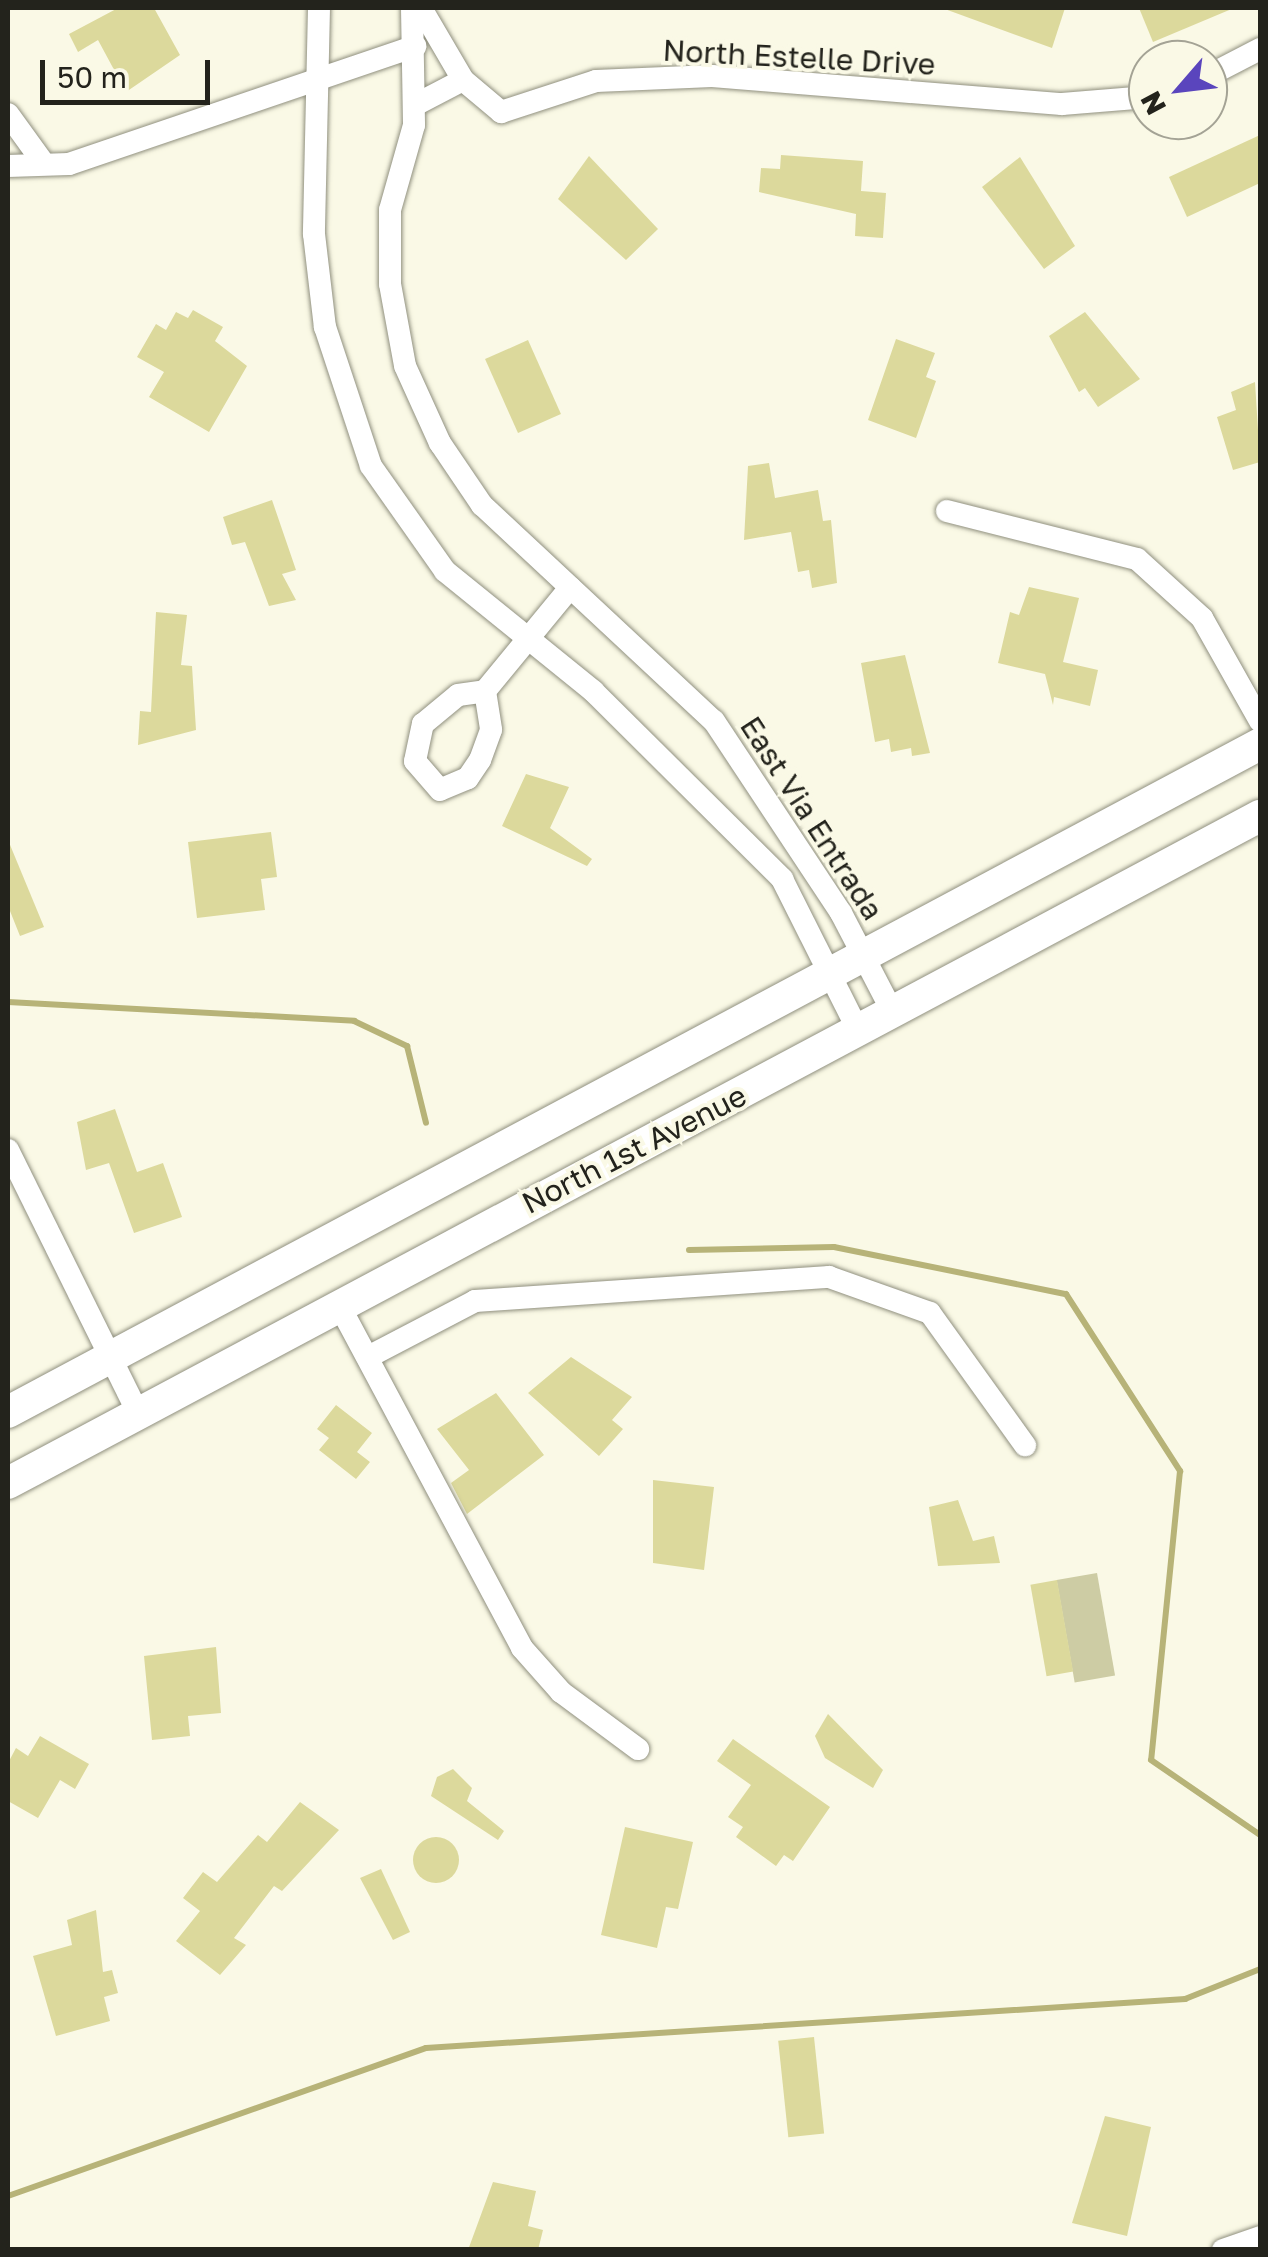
<!DOCTYPE html>
<html>
<head>
<meta charset="utf-8">
<style>
	body { margin:0 }
	#map { position:relative; width:1268px; height:2257px; overflow:hidden; background:#faf9e6; font-family:"Golos Text",sans-serif }
	div>[style] { position:absolute }
	[style*='--x'] { left:calc(var(--x)*1px); top:calc(var(--y)*1px); width:calc(var(--w)*1px); rotate:calc(var(--a)*1deg) }
	.green>* { inset:0; background:#cdcca4; transform-origin:0 0 }
	.stream>* { height:6px; margin:-3px; padding:0 3px; transform-origin:3px; border-radius:3px; background:#b7b378 }
	.building>* { inset:0; background:#dcd99c; transform-origin:0 0 }
	.round { border-radius:50% }
	.roads { filter:drop-shadow(0 0 2px #90907f) drop-shadow(0 0 2px #90907f) }
	.street>* { height:22px; margin:-11px; padding:0 11px; transform-origin:11px; border-radius:11px; background:#fff }
	.secondary>* { height:32px; margin:-16px; padding:0 16px; transform-origin:16px; border-radius:16px; background:#fff }
	span { translate:-50% -50%; white-space:nowrap; text-align:center; line-height:1.15; -webkit-text-stroke:8px #faf9e6; paint-order:stroke }
	.street-label { font-size:30px; color:#23231c }
	.frame { position:absolute; inset:0; border:10px solid #23231c; pointer-events:none }
	.north { position:absolute; left:1128px; top:40px; width:100px; height:100px; box-sizing:border-box; background:#faf9e6; border:2px solid #a4a395; border-radius:50%; rotate:242deg; font-size:28px; font-weight:700; line-height:40px; text-align:center; color:#23231c }
	.north::after { content:''; display:block; margin:auto; width:35px; height:45px; background:#5a45bd; clip-path:polygon(50% 0,100% 100%,50% 72%,0 100%) }
	.scale { position:absolute; left:40px; top:60px; width:170px; height:45px; box-sizing:border-box; border:5px solid #23231c; border-top:0; padding-left:12px; font-size:30px; line-height:35px; white-space:nowrap; color:#23231c; -webkit-text-stroke:8px #faf9e6; paint-order:stroke }
</style>
</head>
<body>
<div id="map">
	<div class="green">
		<div style="left:1097px;top:1573px;width:104px;height:41px;rotate:80deg"></div>
	</div>
	<div class="stream">
		<div style="--x:8;--y:1002;--w:347;--a:3.1"></div>
		<div style="--x:354;--y:1021;--w:59;--a:25.3"></div>
		<div style="--x:407;--y:1046;--w:79;--a:76.1"></div>
		<div style="--x:689;--y:1250;--w:145;--a:-1.2"></div>
		<div style="--x:834;--y:1247;--w:237;--a:11.5"></div>
		<div style="--x:1066;--y:1294;--w:211;--a:57.2"></div>
		<div style="--x:1180;--y:1471;--w:290;--a:95.7"></div>
		<div style="--x:1151;--y:1760;--w:132;--a:34.5"></div>
		<div style="--x:8;--y:2196;--w:443;--a:-19.5"></div>
		<div style="--x:426;--y:2048;--w:761;--a:-3.69"></div>
		<div style="--x:1185;--y:1999;--w:81;--a:-21.8"></div>
	</div>
	<div class="building">
		<div style="clip-path:polygon(118px 8px,154px 8px,180px 55px,126px 92px,98px 40px,78px 52px,69px 34px)"></div>
		<div style="clip-path:polygon(942px 8px,1065px 8px,1052px 48px)"></div>
		<div style="clip-path:polygon(1139px 8px,1234px 8px,1153px 42px)"></div>
		<div style="clip-path:polygon(1260px 135px,1260px 183px,1187px 217px,1169px 177px)"></div>
		<div style="clip-path:polygon(781px 155px,863px 161px,861px 191px,886px 193px,883px 238px,855px 236px,856px 214px,759px 192px,761px 168px,780px 169px)"></div>
		<div style="clip-path:polygon(589px 156px,658px 229px,626px 260px,558px 199px)"></div>
		<div style="clip-path:polygon(1020px 157px,1075px 246px,1044px 269px,982px 187px)"></div>
		<div style="clip-path:polygon(193px 310px,223px 327px,215px 341px,247px 366px,209px 432px,149px 397px,164px 372px,137px 357px,156px 324px,166px 330px,176px 312px,188px 318px)"></div>
		<div style="clip-path:polygon(1085px 312px,1140px 379px,1098px 407px,1085px 388px,1079px 392px,1049px 336px)"></div>
		<div style="clip-path:polygon(896px 339px,935px 353px,926px 377px,936px 381px,916px 438px,868px 420px)"></div>
		<div style="left:528px;top:340px;width:81px;height:47px;rotate:66deg"></div>
		<div style="clip-path:polygon(1255px 382px,1260px 462px,1233px 470px,1217px 417px,1236px 410px,1231px 392px)"></div>
		<div style="clip-path:polygon(769px 463px,775px 498px,818px 490px,823px 521px,831px 520px,837px 583px,812px 588px,809px 570px,798px 572px,791px 532px,744px 540px,748px 466px)"></div>
		<div style="clip-path:polygon(272px 500px,296px 570px,282px 574px,296px 600px,269px 606px,245px 542px,232px 545px,223px 517px)"></div>
		<div style="clip-path:polygon(1029px 587px,1079px 598px,1063px 662px,1098px 670px,1090px 706px,1054px 697px,1053px 705px,1045px 674px,998px 663px,1010px 612px,1019px 615px)"></div>
		<div style="clip-path:polygon(156px 612px,187px 615px,181px 665px,192px 666px,196px 730px,138px 745px,140px 711px,151px 712px)"></div>
		<div style="clip-path:polygon(905px 655px,930px 753px,912px 756px,911px 748px,891px 752px,889px 739px,875px 742px,861px 663px)"></div>
		<div style="clip-path:polygon(526px 774px,569px 787px,550px 828px,592px 859px,587px 866px,502px 826px)"></div>
		<div style="clip-path:polygon(271px 832px,277px 877px,261px 879px,265px 910px,197px 918px,188px 842px)"></div>
		<div style="clip-path:polygon(8px 840px,44px 927px,20px 936px,8px 906px)"></div>
		<div style="clip-path:polygon(115px 1109px,137px 1172px,163px 1163px,182px 1217px,134px 1233px,109px 1163px,86px 1170px,77px 1122px)"></div>
		<div style="clip-path:polygon(571px 1357px,632px 1397px,612px 1420px,623px 1429px,599px 1456px,528px 1393px)"></div>
		<div style="clip-path:polygon(496px 1393px,544px 1455px,467px 1514px,451px 1483px,469px 1470px,437px 1429px)"></div>
		<div style="clip-path:polygon(336px 1405px,372px 1433px,357px 1452px,370px 1462px,356px 1479px,319px 1450px,329px 1438px,317px 1429px)"></div>
		<div style="clip-path:polygon(653px 1480px,714px 1487px,704px 1570px,653px 1563px)"></div>
		<div style="clip-path:polygon(958px 1500px,973px 1541px,994px 1536px,1000px 1563px,938px 1566px,929px 1507px)"></div>
		<div style="left:1057px;top:1580px;width:93px;height:27px;rotate:80deg"></div>
		<div style="clip-path:polygon(216px 1647px,221px 1713px,188px 1716px,190px 1736px,152px 1740px,144px 1656px)"></div>
		<div style="clip-path:polygon(828px 1714px,883px 1770px,873px 1788px,825px 1758px,815px 1736px)"></div>
		<div style="clip-path:polygon(40px 1736px,89px 1764px,75px 1789px,60px 1780px,38px 1818px,8px 1801px,8px 1763px,16px 1748px,28px 1756px)"></div>
		<div style="clip-path:polygon(733px 1739px,830px 1807px,793px 1861px,784px 1855px,776px 1866px,736px 1837px,743px 1827px,728px 1817px,751px 1785px,717px 1761px)"></div>
		<div style="clip-path:polygon(453px 1769px,472px 1788px,467px 1801px,504px 1831px,498px 1840px,431px 1796px,437px 1777px)"></div>
		<div style="clip-path:polygon(300px 1802px,339px 1830px,282px 1891px,274px 1886px,234px 1938px,246px 1945px,220px 1975px,176px 1941px,200px 1911px,183px 1898px,203px 1872px,217px 1882px,258px 1835px,267px 1842px)"></div>
		<div style="clip-path:polygon(625px 1827px,693px 1842px,678px 1909px,666px 1907px,657px 1948px,601px 1935px)"></div>
		<div class="round" style="left:413px;top:1837px;width:46px;height:46px"></div>
		<div style="clip-path:polygon(381px 1869px,410px 1932px,393px 1940px,360px 1878px)"></div>
		<div style="clip-path:polygon(96px 1910px,103px 1972px,112px 1970px,118px 1993px,104px 1997px,110px 2021px,56px 2036px,33px 1956px,72px 1945px,67px 1920px)"></div>
		<div style="left:814px;top:2037px;width:97px;height:36px;rotate:84deg"></div>
		<div style="clip-path:polygon(1105px 2116px,1151px 2127px,1127px 2236px,1072px 2223px)"></div>
		<div style="clip-path:polygon(493px 2182px,536px 2191px,528px 2226px,543px 2230px,538px 2250px,468px 2250px)"></div>
	</div>
	<div class="roads">
		<div class="street">
			<div style="--x:319;--y:8;--w:226;--a:91.3"></div>
			<div style="--x:314;--y:234;--w:94;--a:83.3"></div>
			<div style="--x:325;--y:327;--w:146;--a:71.7"></div>
			<div style="--x:371;--y:466;--w:128;--a:54.8"></div>
			<div style="--x:445;--y:571;--w:191;--a:39"></div>
			<div style="--x:593;--y:691;--w:267;--a:44.8"></div>
			<div style="--x:782;--y:879;--w:171;--a:63.3"></div>
			<div style="--x:412;--y:8;--w:117;--a:89"></div>
			<div style="--x:414;--y:125;--w:88;--a:105.8"></div>
			<div style="--x:390;--y:210;--w:74;--a:90"></div>
			<div style="--x:390;--y:284;--w:83;--a:79.6"></div>
			<div style="--x:405;--y:366;--w:85;--a:65.6"></div>
			<div style="--x:440;--y:443;--w:75;--a:55.9"></div>
			<div style="--x:482;--y:505;--w:317;--a:43"></div>
			<div style="--x:714;--y:721;--w:230;--a:56.5"></div>
			<div style="--x:841;--y:913;--w:115;--a:62.5"></div>
			<div style="--x:421;--y:8;--w:83;--a:59.7"></div>
			<div style="--x:463;--y:80;--w:50;--a:40.1"></div>
			<div style="--x:501;--y:112;--w:100;--a:-18.1"></div>
			<div style="--x:596;--y:81;--w:116;--a:-2.5"></div>
			<div style="--x:712;--y:76;--w:351;--a:4.6"></div>
			<div style="--x:1062;--y:104;--w:86;--a:-4.7"></div>
			<div style="--x:1208;--y:76;--w:59;--a:-27.4"></div>
			<div style="--x:415;--y:105;--w:54;--a:-27.5"></div>
			<div style="--x:8;--y:114;--w:58;--a:54.1"></div>
			<div style="--x:8;--y:166;--w:61;--a:-1.9"></div>
			<div style="--x:69;--y:164;--w:366;--a:-18.8"></div>
			<div style="--x:947;--y:511;--w:196;--a:14.2"></div>
			<div style="--x:1137;--y:559;--w:88;--a:42.2"></div>
			<div style="--x:1202;--y:618;--w:118;--a:60.6"></div>
			<div style="--x:485;--y:691;--w:39;--a:81"></div>
			<div style="--x:491;--y:730;--w:32;--a:110"></div>
			<div style="--x:480;--y:760;--w:22;--a:124"></div>
			<div style="--x:468;--y:778;--w:30;--a:157"></div>
			<div style="--x:440;--y:790;--w:38;--a:-131"></div>
			<div style="--x:415;--y:761;--w:38;--a:-78"></div>
			<div style="--x:423;--y:724;--w:45;--a:-39.6"></div>
			<div style="--x:458;--y:695;--w:27;--a:-8"></div>
			<div style="--x:485;--y:691;--w:134;--a:-50.5"></div>
			<div style="--x:8;--y:1150;--w:296;--a:63.7"></div>
			<div style="--x:339;--y:1305;--w:389;--a:61.9"></div>
			<div style="--x:522;--y:1648;--w:59;--a:48.4"></div>
			<div style="--x:561;--y:1692;--w:96;--a:36.5"></div>
			<div style="--x:368;--y:1357;--w:121;--a:-27.6"></div>
			<div style="--x:475;--y:1301;--w:355;--a:-3.9"></div>
			<div style="--x:829;--y:1277;--w:107;--a:19.6"></div>
			<div style="--x:930;--y:1313;--w:163;--a:54.3"></div>
			<div style="--x:1223;--y:2250;--w:39;--a:-19"></div>
		</div>
		<div class="secondary">
			<div style="--x:8;--y:1412;--w:1419;--a:-28.08"></div>
			<div style="--x:8;--y:1483;--w:1419;--a:-28.05"></div>
		</div>
	</div>
	<div class="street-label">
		<span style="left:799px;top:57px;rotate:3deg">North Estelle Drive</span>
		<span style="left:812px;top:818px;rotate:57deg">East Via Entrada</span>
		<span style="left:634px;top:1149px;rotate:-27deg">North 1st Avenue</span>
	</div>
	<div class="frame"></div>
	<div class="north">N</div>
	<div class="scale">50 m</div>
</div>
</body>
</html>
